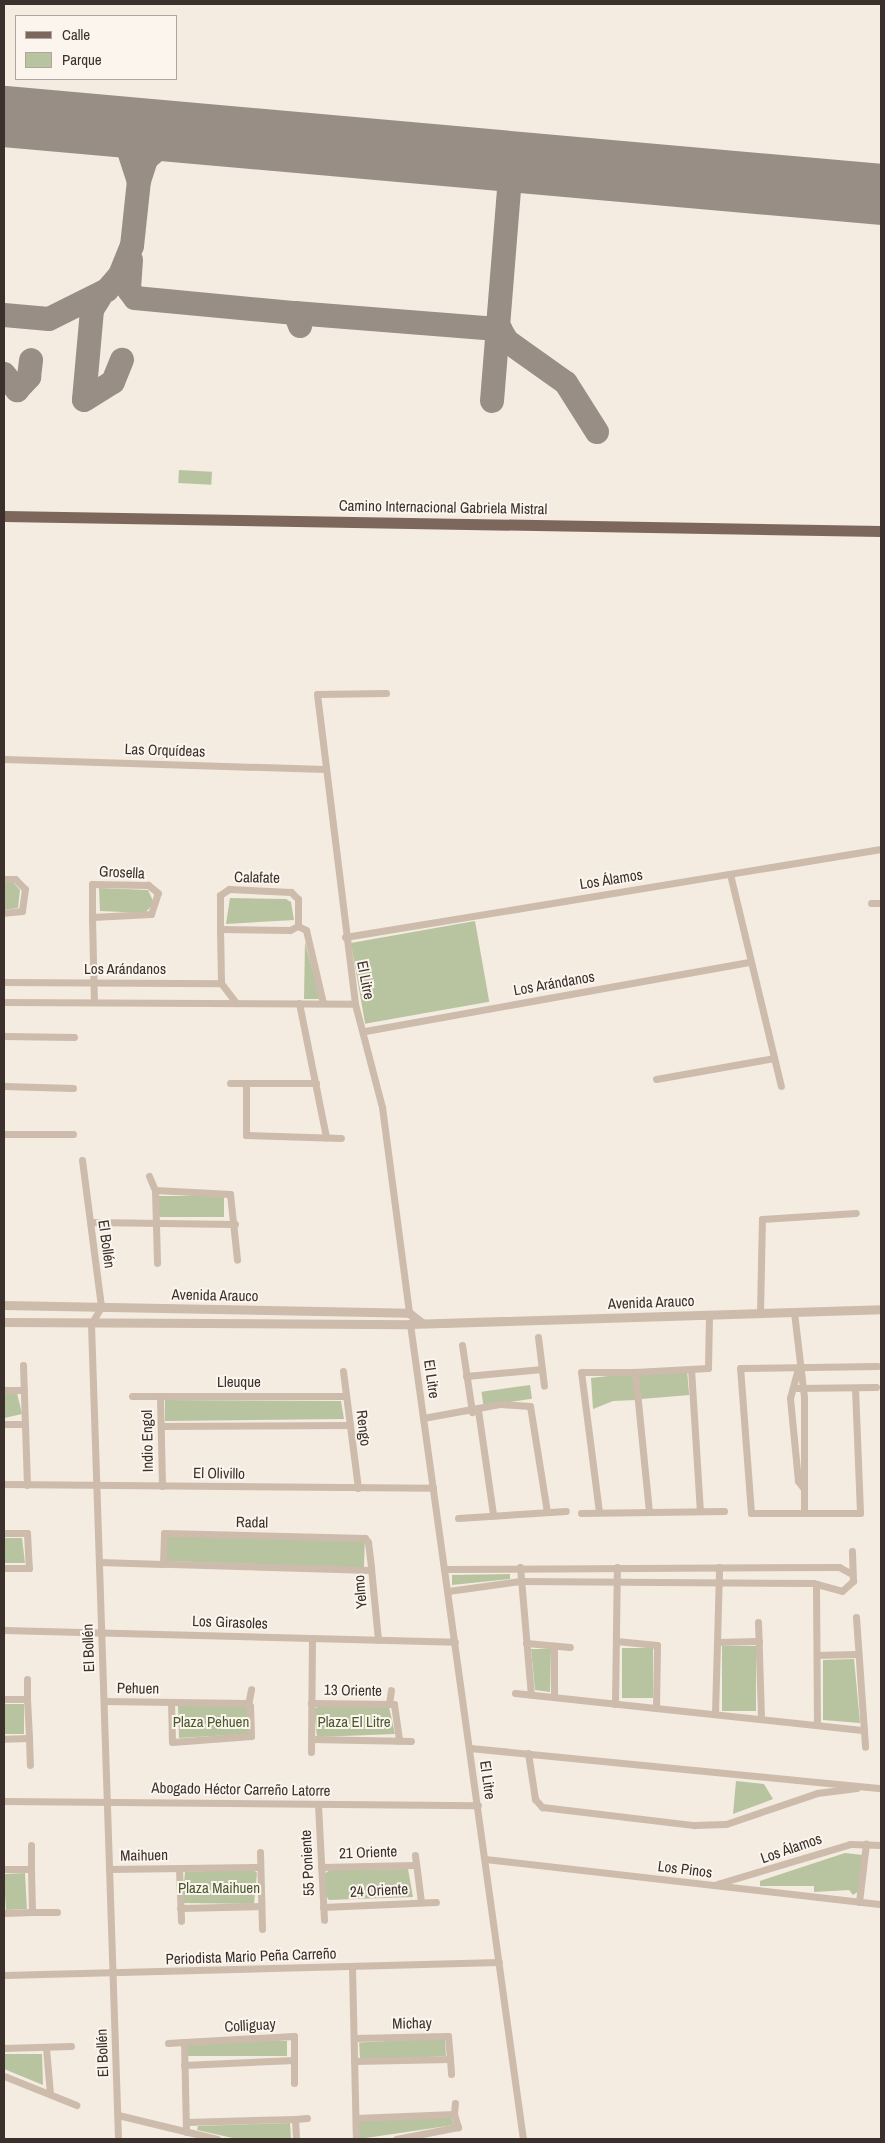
<!DOCTYPE html>
<html>
<head>
<meta charset="utf-8">
<style>
	body { margin:0 }
	#map { position:relative; width:885px; height:2143px; overflow:hidden; background:#f4ebe1; font-family:"Archivo Narrow",sans-serif }
	div>[style] { position:absolute }
	[style*='--x'] { left:calc(var(--x)*1px); top:calc(var(--y)*1px); width:calc(var(--w)*1px); rotate:calc(var(--a)*1deg) }
	.green>* { inset:0; background:#b8c4a0; transform-origin:0 0 }
	.taxiway>* { height:24px; margin:-12px; padding:0 12px; transform-origin:12px; border-radius:12px; background:#988e86 }
	.runway>* { height:61px; margin:-30.5px; padding:0 30.5px; transform-origin:30.5px; border-radius:30.5px; background:#988e86 }
	.minor>* { height:7px; margin:-3.5px; padding:0 3.5px; transform-origin:3.5px; border-radius:3.5px; background:#cdbbac }
	.tertiary>* { height:9px; margin:-4.5px; padding:0 4.5px; transform-origin:4.5px; border-radius:4.5px; background:#cdbbac }
	.primary>* { height:11px; margin:-5.5px; padding:0 5.5px; transform-origin:5.5px; border-radius:5.5px; background:#7d675c }
	span { translate:-50% -50%; white-space:nowrap; text-align:center; line-height:1.15; -webkit-text-stroke:4px #fbf5ee; paint-order:stroke }
	.street-label { font-size:15px; color:#3b302b }
	.park-label { font-size:15px; color:#4a5a2e }
	.frame { position:absolute; inset:0; border:5px solid #3b302b; pointer-events:none }
	.legend { position:absolute; left:15px; top:15px; width:162px; height:65px; box-sizing:border-box; background:#fbf5ee; border:1px solid #aea6a0; margin:0; padding:6px 9px; list-style:none; font-size:15px; color:#3b302b }
	.legend li { display:flex; align-items:center; gap:10px; height:25px }
	.legend b { width:25px; border:1px solid #aea6a0 }
</style>
</head>
<body>
<div id="map">
	<div class="green">
		<div style="left:179px;top:470px;width:33px;height:13px;rotate:3deg"></div>
		<div style="clip-path:polygon(13px 882px,20px 890px,18px 908px,4px 910px,4px 883px)"></div>
		<div style="clip-path:polygon(99px 888px,148px 890px,154px 903px,145px 913px,100px 911px)"></div>
		<div style="clip-path:polygon(230px 898px,286px 899px,291px 902px,294px 920px,226px 924px)"></div>
		<div style="left:475px;top:921px;width:82px;height:126px;rotate:80deg"></div>
		<div style="clip-path:polygon(305px 942px,320px 999px,304px 999px)"></div>
		<div style="left:159px;top:1196px;width:65px;height:21px"></div>
		<div style="left:687px;top:1370px;width:25px;height:51px;rotate:85deg"></div>
		<div style="clip-path:polygon(634px 1373px,636px 1400px,613px 1401px,593px 1409px,591px 1378px)"></div>
		<div style="left:530px;top:1385px;width:14px;height:49px;rotate:82deg"></div>
		<div style="clip-path:polygon(17px 1393px,22px 1414px,4px 1418px,4px 1394px)"></div>
		<div style="clip-path:polygon(165px 1400px,341px 1401px,344px 1419px,165px 1421px)"></div>
		<div style="left:167px;top:1534px;width:198px;height:27px;rotate:2deg"></div>
		<div style="clip-path:polygon(4px 1538px,22px 1538px,25px 1563px,4px 1563px)"></div>
		<div style="clip-path:polygon(510px 1574px,510px 1579px,452px 1585px,452px 1575px)"></div>
		<div style="left:722px;top:1646px;width:34px;height:65px"></div>
		<div style="left:622px;top:1648px;width:31px;height:50px"></div>
		<div style="clip-path:polygon(531px 1649px,551px 1649px,550px 1692px,535px 1690px)"></div>
		<div style="clip-path:polygon(854px 1659px,860px 1723px,823px 1720px,823px 1660px)"></div>
		<div style="left:4px;top:1704px;width:20px;height:30px"></div>
		<div style="clip-path:polygon(178px 1705px,243px 1705px,248px 1709px,248px 1734px,179px 1738px)"></div>
		<div style="clip-path:polygon(319px 1706px,389px 1707px,395px 1734px,317px 1737px,314px 1709px)"></div>
		<div style="clip-path:polygon(736px 1781px,764px 1784px,773px 1799px,733px 1814px)"></div>
		<div style="clip-path:polygon(845px 1853px,863px 1855px,859px 1891px,853px 1895px,849px 1890px,814px 1892px,814px 1886px,760px 1886px,760px 1881px)"></div>
		<div style="clip-path:polygon(253px 1869px,257px 1873px,254px 1904px,182px 1903px,185px 1872px)"></div>
		<div style="clip-path:polygon(408px 1869px,413px 1897px,329px 1900px,326px 1896px,324px 1874px,330px 1870px)"></div>
		<div style="left:25px;top:1873px;width:36px;height:21px;rotate:87deg"></div>
		<div style="left:445px;top:2038px;width:18px;height:86px;rotate:87deg"></div>
		<div style="left:287px;top:2041px;width:15px;height:99px;rotate:90deg"></div>
		<div style="clip-path:polygon(4px 2054px,42px 2054px,43px 2085px,4px 2069px)"></div>
		<div style="clip-path:polygon(451px 2116px,454px 2125px,359px 2139px,359px 2120px)"></div>
		<div style="clip-path:polygon(290px 2123px,291px 2139px,237px 2139px,197px 2130px,198px 2126px)"></div>
	</div>
	<div class="taxiway">
		<div style="--x:96;--y:125;--w:39;--a:36"></div>
		<div style="--x:128;--y:148;--w:35;--a:72"></div>
		<div style="--x:494;--y:158;--w:16;--a:40"></div>
		<div style="--x:506;--y:168;--w:11;--a:68"></div>
		<div style="--x:131;--y:260;--w:30;--a:94"></div>
		<div style="--x:129;--y:290;--w:10;--a:53"></div>
		<div style="--x:135;--y:298;--w:161;--a:5.4"></div>
		<div style="--x:295;--y:313;--w:14;--a:69"></div>
		<div style="--x:100;--y:297;--w:15;--a:122"></div>
		<div style="--x:92;--y:310;--w:90;--a:95.1"></div>
		<div style="--x:84;--y:400;--w:34;--a:-32"></div>
		<div style="--x:113;--y:382;--w:24;--a:-68"></div>
		<div style="--x:298;--y:314;--w:3;--a:-162"></div>
		<div style="--x:295;--y:313;--w:206;--a:4.5"></div>
		<div style="--x:500;--y:329;--w:14;--a:60"></div>
		<div style="--x:507;--y:341;--w:72;--a:35.4"></div>
		<div style="--x:566;--y:383;--w:58;--a:57.7"></div>
		<div style="--x:4;--y:315;--w:45;--a:5.1"></div>
		<div style="--x:49;--y:319;--w:65;--a:-26.6"></div>
		<div style="--x:107;--y:290;--w:20;--a:-49"></div>
		<div style="--x:120;--y:275;--w:31;--a:-68"></div>
		<div style="--x:132;--y:246;--w:65;--a:-83.9"></div>
		<div style="--x:139;--y:181;--w:23;--a:-72"></div>
		<div style="--x:146;--y:159;--w:29;--a:-41"></div>
		<div style="--x:168;--y:140;--w:34;--a:-10"></div>
		<div style="--x:4;--y:374;--w:21;--a:51"></div>
		<div style="--x:17;--y:390;--w:18;--a:-47"></div>
		<div style="--x:29;--y:377;--w:17;--a:-83"></div>
		<div style="--x:492;--y:401;--w:224;--a:-85.4"></div>
		<div style="--x:510;--y:178;--w:11;--a:-63"></div>
		<div style="--x:515;--y:168;--w:16;--a:-27"></div>
	</div>
	<div class="runway">
		<div style="--x:4;--y:116;--w:880;--a:5.08"></div>
	</div>
	<div class="minor">
		<div style="--x:386;--y:693;--w:69;--a:179.2"></div>
		<div style="--x:317;--y:694;--w:312;--a:83"></div>
		<div style="--x:355;--y:1004;--w:106;--a:75.3"></div>
		<div style="--x:382;--y:1107;--w:208;--a:82.5"></div>
		<div style="--x:4;--y:759;--w:321;--a:1.8"></div>
		<div style="--x:730;--y:874;--w:218;--a:76.5"></div>
		<div style="--x:4;--y:879;--w:11;--a:0"></div>
		<div style="--x:15;--y:879;--w:14;--a:45"></div>
		<div style="--x:25;--y:889;--w:22;--a:98"></div>
		<div style="--x:22;--y:911;--w:18;--a:174"></div>
		<div style="--x:871;--y:903;--w:10;--a:0"></div>
		<div style="--x:92;--y:917;--w:59;--a:-2.9"></div>
		<div style="--x:151;--y:914;--w:22;--a:-72"></div>
		<div style="--x:158;--y:893;--w:13;--a:-141"></div>
		<div style="--x:148;--y:885;--w:56;--a:-179"></div>
		<div style="--x:92;--y:884;--w:33;--a:90"></div>
		<div style="--x:92;--y:917;--w:85;--a:88.7"></div>
		<div style="--x:298;--y:926;--w:9;--a:27"></div>
		<div style="--x:306;--y:930;--w:75;--a:76.9"></div>
		<div style="--x:220;--y:929;--w:70;--a:0.8"></div>
		<div style="--x:290;--y:930;--w:9;--a:-27"></div>
		<div style="--x:298;--y:926;--w:27;--a:-90"></div>
		<div style="--x:298;--y:899;--w:10;--a:-135"></div>
		<div style="--x:291;--y:892;--w:62;--a:-177.2"></div>
		<div style="--x:229;--y:889;--w:11;--a:146"></div>
		<div style="--x:220;--y:895;--w:34;--a:90"></div>
		<div style="--x:220;--y:929;--w:54;--a:88.9"></div>
		<div style="--x:345;--y:937;--w:543;--a:-9.32"></div>
		<div style="--x:4;--y:982;--w:217;--a:0.3"></div>
		<div style="--x:221;--y:983;--w:25;--a:53"></div>
		<div style="--x:4;--y:1002;--w:351;--a:0.3"></div>
		<div style="--x:299;--y:1003;--w:137;--a:78.6"></div>
		<div style="--x:365;--y:1031;--w:390;--a:-10.2"></div>
		<div style="--x:4;--y:1036;--w:70;--a:0.8"></div>
		<div style="--x:656;--y:1079;--w:120;--a:-10.1"></div>
		<div style="--x:230;--y:1083;--w:86;--a:0"></div>
		<div style="--x:246;--y:1083;--w:52;--a:90"></div>
		<div style="--x:246;--y:1135;--w:95;--a:1.8"></div>
		<div style="--x:4;--y:1086;--w:69;--a:1.7"></div>
		<div style="--x:4;--y:1134;--w:69;--a:0"></div>
		<div style="--x:82;--y:1160;--w:148;--a:82.6"></div>
		<div style="--x:101;--y:1307;--w:20;--a:120"></div>
		<div style="--x:91;--y:1324;--w:815;--a:88.1"></div>
		<div style="--x:149;--y:1176;--w:15;--a:67"></div>
		<div style="--x:155;--y:1190;--w:73;--a:88.4"></div>
		<div style="--x:155;--y:1190;--w:75;--a:3.1"></div>
		<div style="--x:230;--y:1194;--w:66;--a:83.9"></div>
		<div style="--x:90;--y:1222;--w:145;--a:0.8"></div>
		<div style="--x:794;--y:1312;--w:86;--a:83.3"></div>
		<div style="--x:804;--y:1397;--w:116;--a:90"></div>
		<div style="--x:760;--y:1313;--w:94;--a:-88.8"></div>
		<div style="--x:762;--y:1219;--w:94;--a:-3.7"></div>
		<div style="--x:410;--y:1324;--w:823;--a:82.11"></div>
		<div style="--x:538;--y:1337;--w:49;--a:83"></div>
		<div style="--x:462;--y:1345;--w:68;--a:81.5"></div>
		<div style="--x:23;--y:1365;--w:120;--a:88.1"></div>
		<div style="--x:691;--y:1369;--w:142;--a:86.4"></div>
		<div style="--x:343;--y:1371;--w:118;--a:82.7"></div>
		<div style="--x:797;--y:1372;--w:27;--a:105"></div>
		<div style="--x:790;--y:1398;--w:83;--a:84.5"></div>
		<div style="--x:798;--y:1481;--w:10;--a:53"></div>
		<div style="--x:466;--y:1376;--w:76;--a:-5.3"></div>
		<div style="--x:797;--y:1388;--w:79;--a:-0.7"></div>
		<div style="--x:855;--y:1388;--w:125;--a:87.7"></div>
		<div style="--x:860;--y:1513;--w:109;--a:180"></div>
		<div style="--x:751;--y:1513;--w:145;--a:-94.3"></div>
		<div style="--x:740;--y:1368;--w:137;--a:-0.8"></div>
		<div style="--x:4;--y:1390;--w:20;--a:0"></div>
		<div style="--x:132;--y:1396;--w:214;--a:0"></div>
		<div style="--x:160;--y:1396;--w:90;--a:88.7"></div>
		<div style="--x:478;--y:1410;--w:105;--a:81.8"></div>
		<div style="--x:423;--y:1418;--w:78;--a:-10.3"></div>
		<div style="--x:500;--y:1404;--w:30;--a:4"></div>
		<div style="--x:530;--y:1406;--w:107;--a:80.9"></div>
		<div style="--x:4;--y:1424;--w:21;--a:0"></div>
		<div style="--x:161;--y:1426;--w:189;--a:-0.3"></div>
		<div style="--x:4;--y:1484;--w:429;--a:0.5"></div>
		<div style="--x:599;--y:1512;--w:141;--a:-97.3"></div>
		<div style="--x:581;--y:1372;--w:54;--a:0"></div>
		<div style="--x:649;--y:1512;--w:141;--a:-95.7"></div>
		<div style="--x:635;--y:1372;--w:73;--a:-3.1"></div>
		<div style="--x:708;--y:1368;--w:54;--a:-88.9"></div>
		<div style="--x:581;--y:1513;--w:143;--a:-0.8"></div>
		<div style="--x:458;--y:1518;--w:108;--a:-3.7"></div>
		<div style="--x:4;--y:1533;--w:23;--a:0"></div>
		<div style="--x:27;--y:1533;--w:35;--a:87"></div>
		<div style="--x:29;--y:1568;--w:25;--a:180"></div>
		<div style="--x:99;--y:1562;--w:64;--a:1.8"></div>
		<div style="--x:520;--y:1567;--w:128;--a:85.1"></div>
		<div style="--x:444;--y:1569;--w:395;--a:-0.3"></div>
		<div style="--x:839;--y:1567;--w:15;--a:28"></div>
		<div style="--x:371;--y:1570;--w:208;--a:-178.3"></div>
		<div style="--x:163;--y:1564;--w:31;--a:-88"></div>
		<div style="--x:164;--y:1533;--w:201;--a:1.4"></div>
		<div style="--x:365;--y:1538;--w:5;--a:53"></div>
		<div style="--x:368;--y:1542;--w:26;--a:83"></div>
		<div style="--x:371;--y:1568;--w:72;--a:84.4"></div>
		<div style="--x:816;--y:1584;--w:141;--a:89.6"></div>
		<div style="--x:448;--y:1591;--w:73;--a:-7.9"></div>
		<div style="--x:520;--y:1581;--w:293;--a:0.4"></div>
		<div style="--x:813;--y:1583;--w:30;--a:15"></div>
		<div style="--x:842;--y:1591;--w:15;--a:-42"></div>
		<div style="--x:853;--y:1581;--w:30;--a:-92"></div>
		<div style="--x:856;--y:1617;--w:130;--a:86"></div>
		<div style="--x:758;--y:1622;--w:97;--a:88.2"></div>
		<div style="--x:4;--y:1630;--w:451;--a:1.5"></div>
		<div style="--x:616;--y:1641;--w:41;--a:5.6"></div>
		<div style="--x:657;--y:1645;--w:63;--a:90.9"></div>
		<div style="--x:717;--y:1642;--w:42;--a:-1.4"></div>
		<div style="--x:526;--y:1643;--w:44;--a:5.2"></div>
		<div style="--x:817;--y:1655;--w:41;--a:-1.4"></div>
		<div style="--x:27;--y:1679;--w:20;--a:90"></div>
		<div style="--x:515;--y:1693;--w:351;--a:6.1"></div>
		<div style="--x:554;--y:1697;--w:51;--a:-90"></div>
		<div style="--x:4;--y:1699;--w:23;--a:0"></div>
		<div style="--x:27;--y:1699;--w:39;--a:87"></div>
		<div style="--x:29;--y:1738;--w:25;--a:178"></div>
		<div style="--x:104;--y:1701;--w:142;--a:0.8"></div>
		<div style="--x:246;--y:1703;--w:5;--a:37"></div>
		<div style="--x:250;--y:1706;--w:30;--a:88"></div>
		<div style="--x:251;--y:1736;--w:79;--a:175.7"></div>
		<div style="--x:172;--y:1742;--w:40;--a:-91.4"></div>
		<div style="--x:311;--y:1703;--w:83;--a:0.7"></div>
		<div style="--x:394;--y:1704;--w:37;--a:82"></div>
		<div style="--x:389;--y:1704;--w:14;--a:-82"></div>
		<div style="--x:615;--y:1704;--w:137;--a:-89.2"></div>
		<div style="--x:248;--y:1705;--w:16;--a:-79"></div>
		<div style="--x:715;--y:1714;--w:147;--a:-88.4"></div>
		<div style="--x:29;--y:1738;--w:27;--a:88"></div>
		<div style="--x:311;--y:1739;--w:100;--a:1.1"></div>
		<div style="--x:470;--y:1748;--w:413;--a:5.6"></div>
		<div style="--x:311;--y:1752;--w:114;--a:-89.5"></div>
		<div style="--x:528;--y:1753;--w:47;--a:81.3"></div>
		<div style="--x:535;--y:1799;--w:11;--a:49"></div>
		<div style="--x:542;--y:1807;--w:153;--a:6.8"></div>
		<div style="--x:694;--y:1825;--w:32;--a:-2"></div>
		<div style="--x:726;--y:1824;--w:96;--a:-18.8"></div>
		<div style="--x:817;--y:1793;--w:40;--a:-7.1"></div>
		<div style="--x:4;--y:1801;--w:474;--a:0.5"></div>
		<div style="--x:318;--y:1805;--w:115;--a:87"></div>
		<div style="--x:31;--y:1845;--w:24;--a:90"></div>
		<div style="--x:260;--y:1852;--w:77;--a:88.5"></div>
		<div style="--x:415;--y:1855;--w:47;--a:82.7"></div>
		<div style="--x:485;--y:1859;--w:399;--a:6.5"></div>
		<div style="--x:321;--y:1867;--w:95;--a:-1.2"></div>
		<div style="--x:179;--y:1868;--w:53;--a:87.8"></div>
		<div style="--x:4;--y:1869;--w:27;--a:0"></div>
		<div style="--x:31;--y:1869;--w:43;--a:88.7"></div>
		<div style="--x:32;--y:1912;--w:28;--a:178"></div>
		<div style="--x:109;--y:1869;--w:151;--a:-0.8"></div>
		<div style="--x:717;--y:1884;--w:139;--a:-16.7"></div>
		<div style="--x:850;--y:1844;--w:31;--a:2"></div>
		<div style="--x:859;--y:1902;--w:59;--a:-83.2"></div>
		<div style="--x:323;--y:1907;--w:113;--a:-2.5"></div>
		<div style="--x:180;--y:1908;--w:81;--a:-1.4"></div>
		<div style="--x:32;--y:1912;--w:25;--a:0"></div>
		<div style="--x:352;--y:1967;--w:172;--a:88.7"></div>
		<div style="--x:4;--y:1975;--w:495;--a:-1.5"></div>
		<div style="--x:354;--y:2038;--w:94;--a:-1.2"></div>
		<div style="--x:448;--y:2036;--w:23;--a:85"></div>
		<div style="--x:450;--y:2059;--w:96;--a:178.8"></div>
		<div style="--x:168;--y:2043;--w:16;--a:-4"></div>
		<div style="--x:4;--y:2048;--w:67;--a:-1.7"></div>
		<div style="--x:46;--y:2048;--w:46;--a:85"></div>
		<div style="--x:450;--y:2059;--w:15;--a:86"></div>
		<div style="--x:294;--y:2060;--w:23;--a:90"></div>
		<div style="--x:184;--y:2065;--w:110;--a:-2.6"></div>
		<div style="--x:294;--y:2060;--w:24;--a:-90"></div>
		<div style="--x:294;--y:2036;--w:110;--a:176.9"></div>
		<div style="--x:184;--y:2042;--w:90;--a:88.7"></div>
		<div style="--x:4;--y:2076;--w:78;--a:21.9"></div>
		<div style="--x:454;--y:2114;--w:11;--a:-85"></div>
		<div style="--x:118;--y:2115;--w:102;--a:13.6"></div>
		<div style="--x:356;--y:2118;--w:98;--a:-2.3"></div>
		<div style="--x:454;--y:2114;--w:14;--a:73"></div>
		<div style="--x:458;--y:2127;--w:63;--a:169"></div>
		<div style="--x:295;--y:2119;--w:12;--a:-5"></div>
		<div style="--x:186;--y:2122;--w:109;--a:-1.6"></div>
		<div style="--x:295;--y:2119;--w:20;--a:87"></div>
	</div>
	<div class="tertiary">
		<div style="--x:4;--y:1305;--w:405;--a:1.1"></div>
		<div style="--x:409;--y:1313;--w:16;--a:38"></div>
		<div style="--x:4;--y:1322;--w:406;--a:0.3"></div>
		<div style="--x:410;--y:1324;--w:471;--a:-1.8"></div>
	</div>
	<div class="primary">
		<div style="--x:4;--y:516;--w:877;--a:0.98"></div>
	</div>
	<div class="street-label">
		<span style="left:443px;top:507px;rotate:1deg">Camino Internacional Gabriela Mistral</span>
		<span style="left:165px;top:750px;rotate:2deg">Las Orquídeas</span>
		<span style="left:122px;top:872px;rotate:3deg">Grosella</span>
		<span style="left:257px;top:877px;rotate:1deg">Calafate</span>
		<span style="left:611px;top:879px;rotate:-9deg">Los Álamos</span>
		<span style="left:125px;top:969px">Los Arándanos</span>
		<span style="left:366px;top:980px;rotate:79deg">El Litre</span>
		<span style="left:554px;top:983px;rotate:-10deg">Los Arándanos</span>
		<span style="left:107px;top:1244px;rotate:82deg">El Bollén</span>
		<span style="left:215px;top:1295px;rotate:1deg">Avenida Arauco</span>
		<span style="left:651px;top:1302px;rotate:-2deg">Avenida Arauco</span>
		<span style="left:432px;top:1379px;rotate:82deg">El Litre</span>
		<span style="left:239px;top:1382px">Lleuque</span>
		<span style="left:364px;top:1428px;rotate:83deg">Rengo</span>
		<span style="left:147px;top:1441px;rotate:-91deg">Indio Engol</span>
		<span style="left:219px;top:1473px;rotate:1deg">El Olivillo</span>
		<span style="left:252px;top:1522px;rotate:1deg">Radal</span>
		<span style="left:360px;top:1592px;rotate:-95deg">Yelmo</span>
		<span style="left:230px;top:1622px;rotate:2deg">Los Girasoles</span>
		<span style="left:88px;top:1648px;rotate:-92deg">El Bollén</span>
		<span style="left:138px;top:1688px;rotate:1deg">Pehuen</span>
		<span style="left:353px;top:1690px;rotate:1deg">13 Oriente</span>
		<span style="left:488px;top:1780px;rotate:82deg">El Litre</span>
		<span style="left:241px;top:1789px;rotate:1deg">Abogado Héctor Carreño Latorre</span>
		<span style="left:791px;top:1848px;rotate:-19deg">Los Álamos</span>
		<span style="left:368px;top:1852px;rotate:-2deg">21 Oriente</span>
		<span style="left:144px;top:1855px;rotate:-1deg">Maihuen</span>
		<span style="left:307px;top:1863px;rotate:-93deg">55 Poniente</span>
		<span style="left:685px;top:1869px;rotate:7deg">Los Pinos</span>
		<span style="left:379px;top:1890px;rotate:-3deg">24 Oriente</span>
		<span style="left:251px;top:1956px;rotate:-2deg">Periodista Mario Peña Carreño</span>
		<span style="left:412px;top:2023px;rotate:-1deg">Michay</span>
		<span style="left:250px;top:2025px;rotate:-3deg">Colliguay</span>
		<span style="left:102px;top:2053px;rotate:-92deg">El Bollén</span>
	</div>
	<div class="park-label">
		<span style="left:211px;top:1722px">Plaza Pehuen</span>
		<span style="left:354px;top:1722px">Plaza El Litre</span>
		<span style="left:219px;top:1888px">Plaza Maihuen</span>
	</div>
	<div class="frame"></div>
	<ul class="legend">
	<li><b style="height:6px;background:#7d675c"></b>Calle</li>
	<li><b style="height:14px;background:#b8c4a0"></b>Parque</li>
	</ul>
</div>
</body>
</html>
